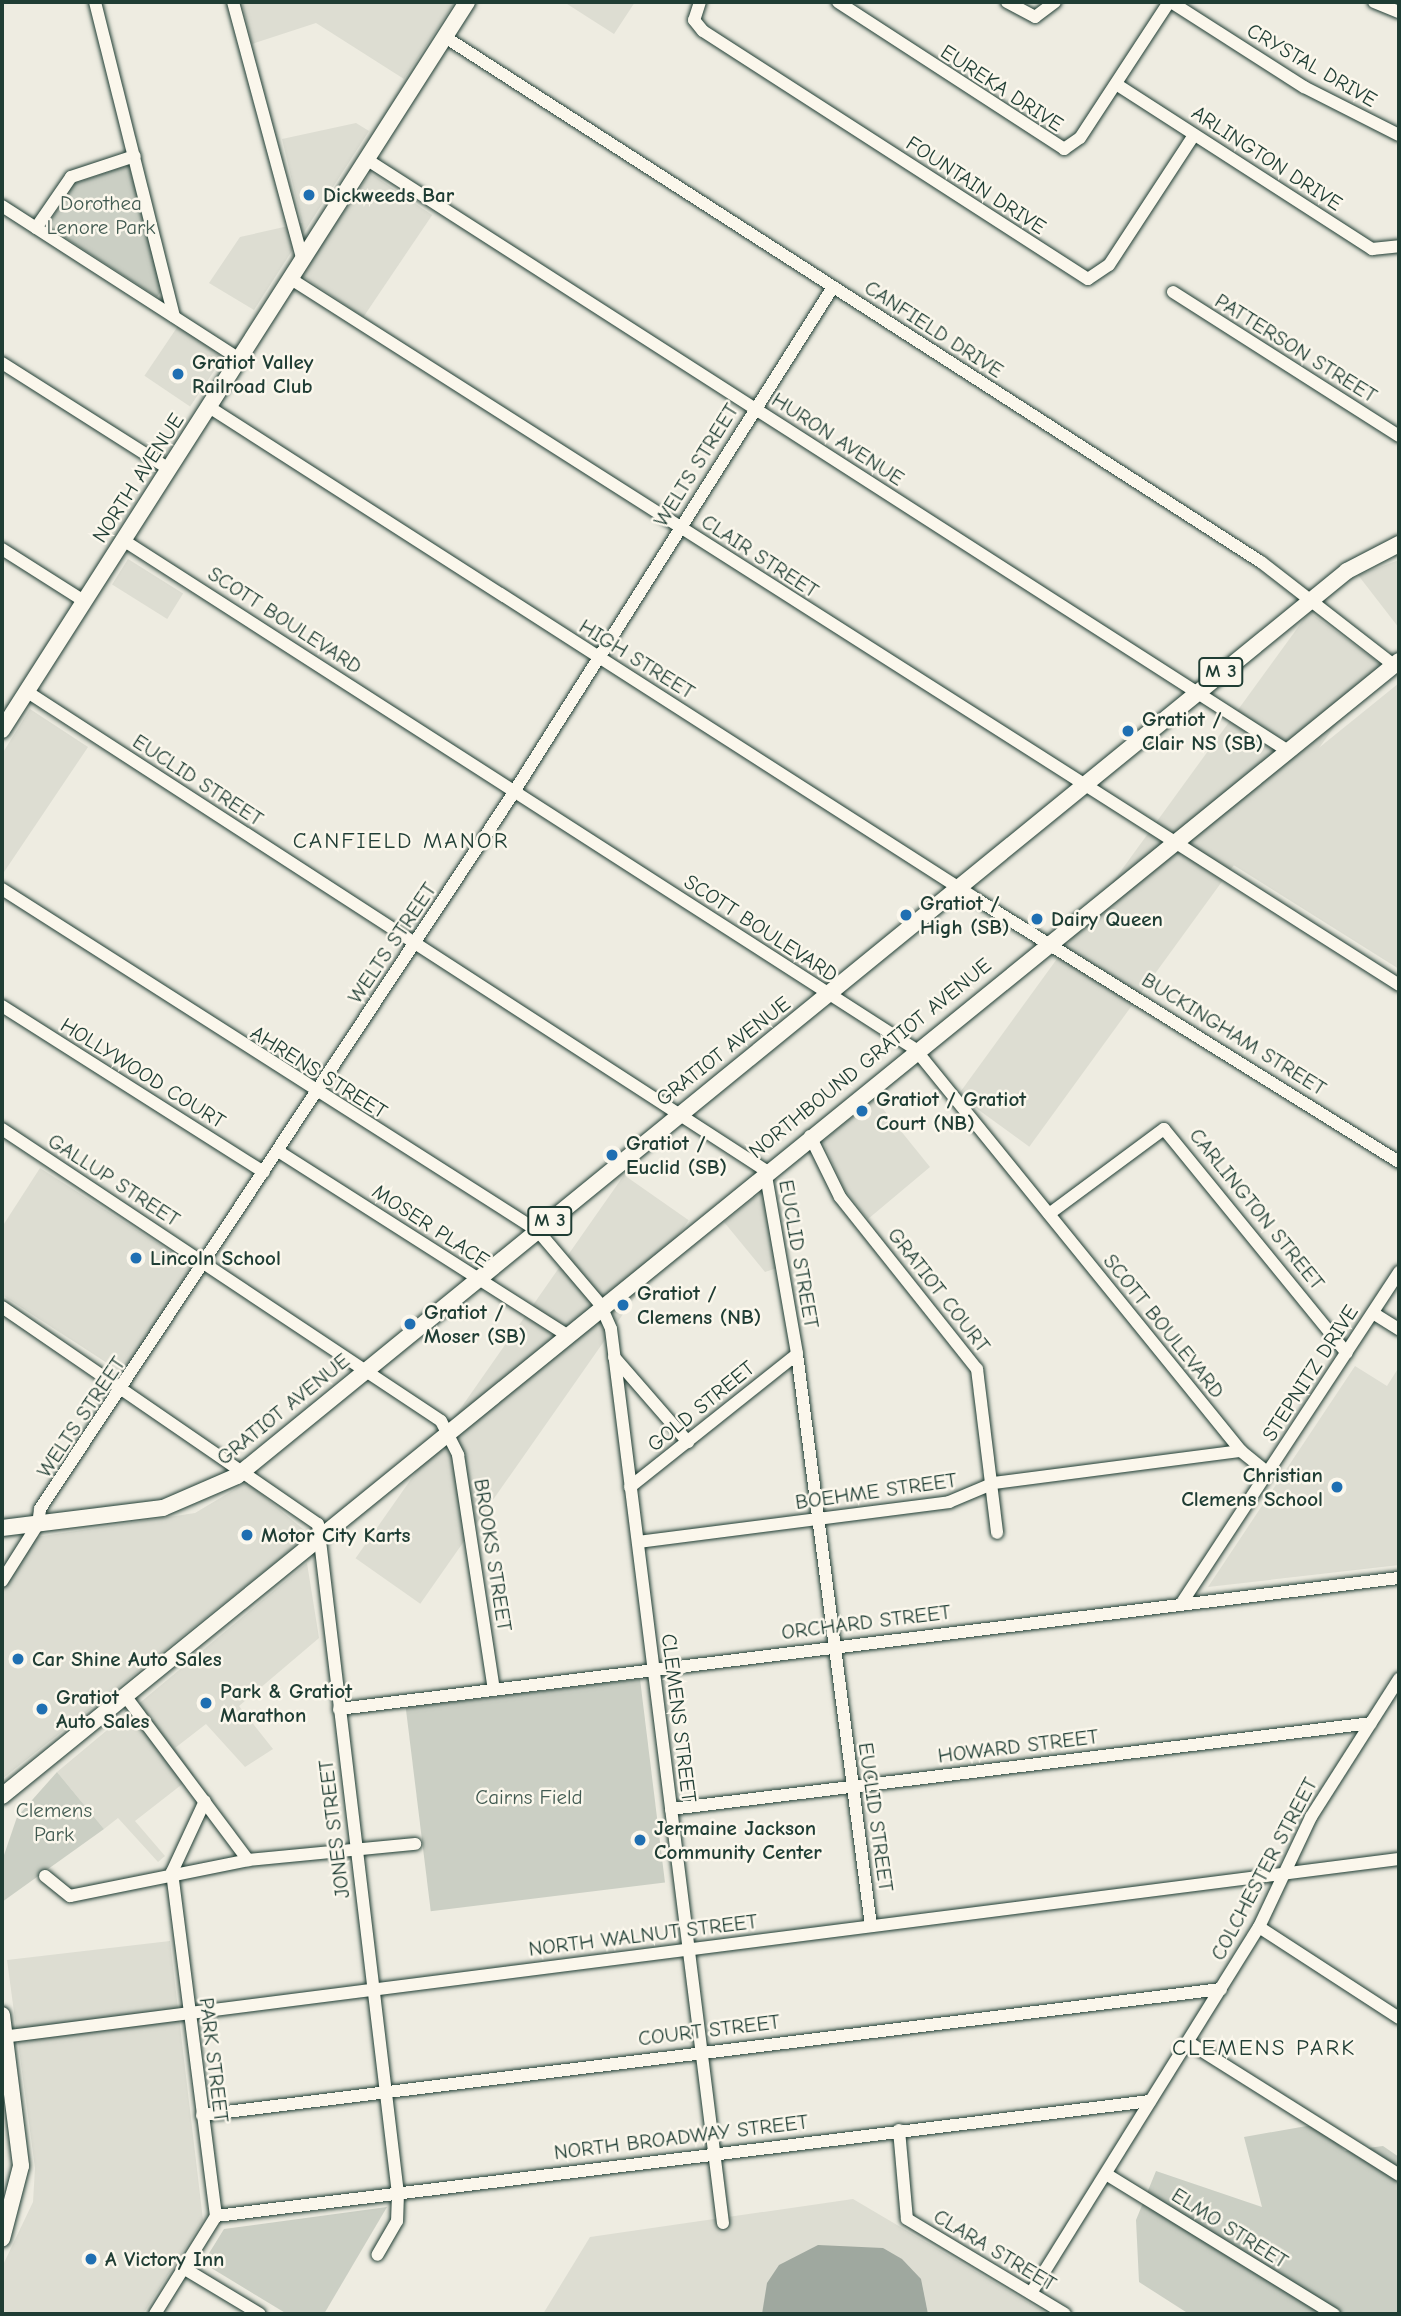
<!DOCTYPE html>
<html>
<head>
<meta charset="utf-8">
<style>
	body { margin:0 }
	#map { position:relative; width:1401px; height:2316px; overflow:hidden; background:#eeece1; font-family:"Comic Neue",sans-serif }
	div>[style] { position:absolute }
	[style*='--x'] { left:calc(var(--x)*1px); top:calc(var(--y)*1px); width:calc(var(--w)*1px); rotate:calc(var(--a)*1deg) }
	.built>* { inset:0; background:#ddddd2; transform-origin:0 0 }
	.green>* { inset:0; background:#cbcfc4; transform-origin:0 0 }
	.water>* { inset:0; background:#9fa89f }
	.roads { filter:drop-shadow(0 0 2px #1f3d34) drop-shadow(0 0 2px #1f3d34) }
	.minor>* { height:12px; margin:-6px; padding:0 6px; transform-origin:6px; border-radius:6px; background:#fbf7ec }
	.major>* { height:16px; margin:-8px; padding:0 8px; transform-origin:8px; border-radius:8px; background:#fbf7ec }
	.dots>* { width:19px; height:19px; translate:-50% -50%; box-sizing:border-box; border:4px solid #fbf7ec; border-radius:50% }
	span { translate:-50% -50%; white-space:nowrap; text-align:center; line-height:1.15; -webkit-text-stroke:5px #fbf7ec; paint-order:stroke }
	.shield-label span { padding:2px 5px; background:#fbf7ec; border:2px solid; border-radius:5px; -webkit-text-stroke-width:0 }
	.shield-label { font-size:19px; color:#1f3d34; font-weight:700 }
	.street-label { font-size:21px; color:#1f3d34 }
	.poi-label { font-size:21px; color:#1f3d34; font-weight:700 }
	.left { translate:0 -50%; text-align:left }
	.right { translate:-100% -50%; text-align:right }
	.park-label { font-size:21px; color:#415a51 }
	.neighbourhood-label { font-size:23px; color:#1f3d34; letter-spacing:2px }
	.frame { position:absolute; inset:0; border:4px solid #1f3d34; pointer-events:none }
</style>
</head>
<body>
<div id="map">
	<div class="built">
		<div style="clip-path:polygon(242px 2px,455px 2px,404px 79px,316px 23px,252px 44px)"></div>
		<div style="clip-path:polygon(564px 2px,635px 2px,614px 34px)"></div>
		<div style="clip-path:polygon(356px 123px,369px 131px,254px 310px,209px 283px,240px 237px,302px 223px,282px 139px)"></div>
		<div style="left:370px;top:173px;width:75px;height:123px;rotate:34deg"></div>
		<div style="left:178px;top:326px;width:55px;height:60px;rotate:34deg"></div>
		<div style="left:128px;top:559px;width:65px;height:30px;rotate:32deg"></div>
		<div style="clip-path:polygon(1399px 560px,1399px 628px,1358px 575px)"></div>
		<div style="left:1309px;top:612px;width:88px;height:597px;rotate:36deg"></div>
		<div style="clip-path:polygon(1399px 683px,1399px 969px,1200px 844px)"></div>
		<div style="clip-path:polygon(30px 709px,88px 747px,2px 875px,2px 754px)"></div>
		<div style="clip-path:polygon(875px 1099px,930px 1167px,868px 1219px,844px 1189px,823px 1141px)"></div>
		<div style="clip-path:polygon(40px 1168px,193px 1266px,124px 1374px,2px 1295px,2px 1227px)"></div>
		<div style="left:624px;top:1175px;width:79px;height:468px;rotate:35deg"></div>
		<div style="clip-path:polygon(764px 1190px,777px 1268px,765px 1272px,724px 1222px)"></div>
		<div style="clip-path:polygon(1355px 1366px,1387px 1386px,1399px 1367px,1399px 1565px,1208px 1587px)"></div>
		<div style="clip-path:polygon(247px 1482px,310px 1535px,2px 1779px,2px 1586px,36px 1537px,195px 1513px)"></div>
		<div style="clip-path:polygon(307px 1563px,319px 1638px,239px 1706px,273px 1749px,245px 1767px,206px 1724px,175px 1748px,194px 1775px,135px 1821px,165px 1856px,158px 1862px,118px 1818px,104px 1829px,57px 1772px)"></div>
		<div style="clip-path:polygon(170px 1941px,203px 2220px,143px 2314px,2px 2314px,2px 2267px,33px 2202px,35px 2168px,7px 1960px)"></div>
		<div style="clip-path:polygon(853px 2199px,1048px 2314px,543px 2314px,590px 2237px)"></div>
	</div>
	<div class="green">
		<div style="clip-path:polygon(129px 165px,162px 290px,157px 297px,47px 226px,73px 184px)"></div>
		<div style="left:640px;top:1679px;width:205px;height:236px;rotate:83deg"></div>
		<div style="clip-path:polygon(57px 1772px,104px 1829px,2px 1902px,3px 1858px,17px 1817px)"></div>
		<div style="clip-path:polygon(1318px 2124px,1345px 2151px,1383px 2146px,1399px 2157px,1399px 2314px,1189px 2314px,1139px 2282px,1136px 2220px,1156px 2171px,1262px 2207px,1244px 2137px)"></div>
		<div style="clip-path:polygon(387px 2207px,324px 2314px,287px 2314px,203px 2263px,224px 2229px)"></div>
	</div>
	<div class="water">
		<div style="clip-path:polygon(818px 2245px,883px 2248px,902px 2259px,921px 2279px,928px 2314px,762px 2314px,767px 2283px,779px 2265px)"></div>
	</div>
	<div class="roads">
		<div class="minor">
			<div style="--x:95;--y:2;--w:324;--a:75.9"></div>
			<div style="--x:233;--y:2;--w:268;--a:74.9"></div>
			<div style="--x:700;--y:2;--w:19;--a:108"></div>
			<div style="--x:694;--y:20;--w:14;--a:51"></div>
			<div style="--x:703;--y:31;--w:458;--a:32.8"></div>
			<div style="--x:1088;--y:279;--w:25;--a:-34"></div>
			<div style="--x:1109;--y:265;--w:155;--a:-56.8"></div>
			<div style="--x:838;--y:2;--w:270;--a:33"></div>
			<div style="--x:1064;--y:149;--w:19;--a:-35"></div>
			<div style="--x:1080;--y:138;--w:163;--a:-56.8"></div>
			<div style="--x:1007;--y:2;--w:32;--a:28"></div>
			<div style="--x:1035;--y:17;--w:25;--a:-37"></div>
			<div style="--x:1171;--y:2;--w:158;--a:32.6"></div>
			<div style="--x:1304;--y:87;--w:106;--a:26.8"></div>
			<div style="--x:1374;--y:2;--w:27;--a:22"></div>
			<div style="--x:445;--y:37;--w:970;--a:32.76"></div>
			<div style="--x:1261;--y:562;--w:168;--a:37.8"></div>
			<div style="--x:1116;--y:84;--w:305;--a:32.8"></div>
			<div style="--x:1372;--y:249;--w:27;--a:-6"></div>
			<div style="--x:366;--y:159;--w:1096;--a:32.7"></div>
			<div style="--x:2;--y:206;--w:282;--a:32.8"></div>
			<div style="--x:36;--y:228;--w:62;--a:-55.5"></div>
			<div style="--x:71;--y:177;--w:67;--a:-18.2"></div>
			<div style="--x:291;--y:279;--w:1314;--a:32.5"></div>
			<div style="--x:1173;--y:292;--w:268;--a:32.5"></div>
			<div style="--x:2;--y:363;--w:198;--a:32.4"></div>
			<div style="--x:209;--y:407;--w:908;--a:32.67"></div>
			<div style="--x:973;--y:897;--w:502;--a:31.88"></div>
			<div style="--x:123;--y:540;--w:941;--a:32.73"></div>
			<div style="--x:915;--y:1049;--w:518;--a:50.96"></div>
			<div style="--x:1241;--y:1451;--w:33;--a:39"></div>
			<div style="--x:2;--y:549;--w:97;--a:32.4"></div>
			<div style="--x:26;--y:691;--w:881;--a:32.95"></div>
			<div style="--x:765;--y:1170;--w:187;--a:80.1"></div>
			<div style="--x:797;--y:1354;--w:577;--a:82.63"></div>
			<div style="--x:2;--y:889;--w:636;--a:32.54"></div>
			<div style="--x:538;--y:1231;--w:96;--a:49.7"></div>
			<div style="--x:600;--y:1304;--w:27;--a:66"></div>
			<div style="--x:611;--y:1329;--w:901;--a:82.86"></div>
			<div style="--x:2;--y:1006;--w:310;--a:32.4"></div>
			<div style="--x:2;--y:1129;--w:527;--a:33.63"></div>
			<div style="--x:441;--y:1421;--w:38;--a:63"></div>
			<div style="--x:458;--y:1455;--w:237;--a:81.3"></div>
			<div style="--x:810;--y:1136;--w:68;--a:63.8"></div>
			<div style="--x:840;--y:1197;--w:220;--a:51.5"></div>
			<div style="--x:977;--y:1369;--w:165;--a:83"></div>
			<div style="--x:278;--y:1151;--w:339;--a:32.5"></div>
			<div style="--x:1049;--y:1214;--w:143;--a:-36.5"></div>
			<div style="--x:1164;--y:1129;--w:289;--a:50.8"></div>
			<div style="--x:2;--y:1307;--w:383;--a:34.5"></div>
			<div style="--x:318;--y:1524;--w:675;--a:83.19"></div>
			<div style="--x:398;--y:2194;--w:27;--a:92"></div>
			<div style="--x:397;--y:2221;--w:39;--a:120"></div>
			<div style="--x:1373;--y:1313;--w:31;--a:32"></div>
			<div style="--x:614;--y:1357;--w:113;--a:49"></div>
			<div style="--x:630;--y:1487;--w:213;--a:-38.5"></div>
			<div style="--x:638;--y:1542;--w:314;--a:-7.3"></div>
			<div style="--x:949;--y:1502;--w:49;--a:-22.9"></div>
			<div style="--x:994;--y:1483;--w:249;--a:-7.4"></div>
			<div style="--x:2;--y:1581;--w:67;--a:-57.7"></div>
			<div style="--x:38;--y:1524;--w:15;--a:-82"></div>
			<div style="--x:40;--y:1509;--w:846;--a:-56.52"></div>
			<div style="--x:507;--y:803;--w:610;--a:-57.72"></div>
			<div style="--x:1183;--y:1601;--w:394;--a:-56.7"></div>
			<div style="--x:126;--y:1697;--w:204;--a:53.2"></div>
			<div style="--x:339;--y:1709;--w:1068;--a:-7.05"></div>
			<div style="--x:671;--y:1809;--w:705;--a:-7"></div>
			<div style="--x:45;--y:1876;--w:32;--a:39"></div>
			<div style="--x:70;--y:1896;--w:182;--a:-11.4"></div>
			<div style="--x:248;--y:1860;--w:168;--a:-5.5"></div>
			<div style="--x:1259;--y:1927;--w:167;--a:33"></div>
			<div style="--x:2;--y:2037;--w:1408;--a:-7.26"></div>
			<div style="--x:1188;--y:2042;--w:249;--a:32.2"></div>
			<div style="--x:202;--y:2115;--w:1027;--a:-7.05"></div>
			<div style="--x:899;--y:2130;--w:89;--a:84.9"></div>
			<div style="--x:907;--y:2219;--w:184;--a:31"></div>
			<div style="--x:1106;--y:2174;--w:268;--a:31.6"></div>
			<div style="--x:216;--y:2216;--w:941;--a:-7.02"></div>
			<div style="--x:185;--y:2269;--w:87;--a:31"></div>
			<div style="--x:1031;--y:2293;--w:431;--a:-58.1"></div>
			<div style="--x:1259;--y:1927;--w:122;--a:-64.7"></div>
			<div style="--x:1311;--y:1817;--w:164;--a:-57.5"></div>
			<div style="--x:155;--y:2314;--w:115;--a:-58.1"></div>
			<div style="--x:216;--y:2216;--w:347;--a:-97.3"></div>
			<div style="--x:172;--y:1872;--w:78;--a:-65.1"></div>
		</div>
		<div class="major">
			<div style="--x:2;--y:730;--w:864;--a:-57.43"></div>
			<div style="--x:2;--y:1528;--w:162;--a:-7.1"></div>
			<div style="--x:163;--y:1508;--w:81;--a:-23.4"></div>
			<div style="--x:237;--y:1476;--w:1432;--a:-39.19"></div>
			<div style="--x:1347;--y:571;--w:59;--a:-27.4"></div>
			<div style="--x:2;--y:1796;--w:1800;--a:-39.09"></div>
			<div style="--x:2;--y:2015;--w:152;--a:82.8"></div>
			<div style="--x:21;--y:2166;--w:75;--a:104.6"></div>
		</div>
	</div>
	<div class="dots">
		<div style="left:309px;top:195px;background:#1f6fb2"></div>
		<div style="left:178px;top:374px;background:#1f6fb2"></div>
		<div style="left:1128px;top:731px;background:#1f6fb2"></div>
		<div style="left:906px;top:915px;background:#1f6fb2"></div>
		<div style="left:1037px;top:919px;background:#1f6fb2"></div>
		<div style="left:862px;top:1111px;background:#1f6fb2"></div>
		<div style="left:612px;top:1155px;background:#1f6fb2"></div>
		<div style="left:136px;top:1258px;background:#1f6fb2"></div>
		<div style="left:623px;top:1305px;background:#1f6fb2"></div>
		<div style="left:410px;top:1324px;background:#1f6fb2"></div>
		<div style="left:1337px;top:1487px;background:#1f6fb2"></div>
		<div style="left:247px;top:1535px;background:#1f6fb2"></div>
		<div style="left:18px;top:1659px;background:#1f6fb2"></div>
		<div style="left:206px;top:1703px;background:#1f6fb2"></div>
		<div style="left:42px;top:1709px;background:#1f6fb2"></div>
		<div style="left:640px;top:1840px;background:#1f6fb2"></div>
		<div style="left:91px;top:2259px;background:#1f6fb2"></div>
	</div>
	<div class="shield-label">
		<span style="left:1221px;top:672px">M 3</span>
		<span style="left:550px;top:1221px">M 3</span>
	</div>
	<div class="street-label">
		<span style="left:1312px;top:65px;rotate:30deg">CRYSTAL DRIVE</span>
		<span style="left:1002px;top:88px;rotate:33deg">EUREKA DRIVE</span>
		<span style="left:1267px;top:158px;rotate:33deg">ARLINGTON DRIVE</span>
		<span style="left:976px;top:185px;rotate:33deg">FOUNTAIN DRIVE</span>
		<span style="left:934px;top:329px;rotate:33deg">CANFIELD DRIVE</span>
		<span style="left:1296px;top:348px;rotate:32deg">PATTERSON STREET</span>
		<span style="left:838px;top:439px;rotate:33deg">HURON AVENUE</span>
		<span style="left:696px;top:465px;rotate:-58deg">WELTS STREET</span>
		<span style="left:138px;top:478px;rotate:-57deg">NORTH AVENUE</span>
		<span style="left:760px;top:556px;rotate:33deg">CLAIR STREET</span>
		<span style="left:285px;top:620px;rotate:33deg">SCOTT BOULEVARD</span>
		<span style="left:637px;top:659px;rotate:32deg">HIGH STREET</span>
		<span style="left:198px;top:780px;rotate:33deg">EUCLID STREET</span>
		<span style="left:761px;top:928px;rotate:33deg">SCOTT BOULEVARD</span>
		<span style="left:392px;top:943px;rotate:-56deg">WELTS STREET</span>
		<span style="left:1234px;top:1034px;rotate:32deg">BUCKINGHAM STREET</span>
		<span style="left:723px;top:1051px;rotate:-38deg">GRATIOT AVENUE</span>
		<span style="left:870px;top:1058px;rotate:-39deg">NORTHBOUND GRATIOT AVENUE</span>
		<span style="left:319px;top:1072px;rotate:32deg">AHRENS STREET</span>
		<span style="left:143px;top:1073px;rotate:32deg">HOLLYWOOD COURT</span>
		<span style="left:114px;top:1180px;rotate:33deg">GALLUP STREET</span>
		<span style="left:1257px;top:1209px;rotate:51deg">CARLINGTON STREET</span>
		<span style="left:431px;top:1226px;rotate:33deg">MOSER PLACE</span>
		<span style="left:799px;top:1254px;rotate:80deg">EUCLID STREET</span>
		<span style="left:939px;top:1290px;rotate:52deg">GRATIOT COURT</span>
		<span style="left:1164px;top:1326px;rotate:51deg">SCOTT BOULEVARD</span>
		<span style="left:1310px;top:1373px;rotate:-57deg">STEPNITZ DRIVE</span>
		<span style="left:701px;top:1406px;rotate:-39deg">GOLD STREET</span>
		<span style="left:283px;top:1409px;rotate:-39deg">GRATIOT AVENUE</span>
		<span style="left:81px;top:1417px;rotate:-56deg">WELTS STREET</span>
		<span style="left:876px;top:1491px;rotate:-8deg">BOEHME STREET</span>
		<span style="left:493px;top:1555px;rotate:81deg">BROOKS STREET</span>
		<span style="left:866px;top:1622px;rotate:-7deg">ORCHARD STREET</span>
		<span style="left:679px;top:1718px;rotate:83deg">CLEMENS STREET</span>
		<span style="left:1018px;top:1746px;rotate:-7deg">HOWARD STREET</span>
		<span style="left:876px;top:1817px;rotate:82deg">EUCLID STREET</span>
		<span style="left:334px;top:1829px;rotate:-97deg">JONES STREET</span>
		<span style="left:1264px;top:1869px;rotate:-62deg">COLCHESTER STREET</span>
		<span style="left:643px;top:1935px;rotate:-7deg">NORTH WALNUT STREET</span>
		<span style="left:709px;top:2030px;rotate:-7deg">COURT STREET</span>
		<span style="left:214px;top:2060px;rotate:83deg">PARK STREET</span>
		<span style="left:681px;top:2137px;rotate:-7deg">NORTH BROADWAY STREET</span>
		<span style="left:1230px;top:2228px;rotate:32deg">ELMO STREET</span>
		<span style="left:995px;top:2250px;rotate:31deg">CLARA STREET</span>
	</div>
	<div class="poi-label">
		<span class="left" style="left:323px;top:195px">Dickweeds Bar</span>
		<span class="left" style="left:192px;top:374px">Gratiot Valley<br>Railroad Club</span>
		<span class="left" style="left:1142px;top:731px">Gratiot /<br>Clair NS (SB)</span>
		<span class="left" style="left:920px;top:915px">Gratiot /<br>High (SB)</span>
		<span class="left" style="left:1051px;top:919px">Dairy Queen</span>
		<span class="left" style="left:876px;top:1111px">Gratiot / Gratiot<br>Court (NB)</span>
		<span class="left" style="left:626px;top:1155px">Gratiot /<br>Euclid (SB)</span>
		<span class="left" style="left:150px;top:1258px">Lincoln School</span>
		<span class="left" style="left:637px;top:1305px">Gratiot /<br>Clemens (NB)</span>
		<span class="left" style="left:424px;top:1324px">Gratiot /<br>Moser (SB)</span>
		<span class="right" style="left:1323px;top:1487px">Christian<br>Clemens School</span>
		<span class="left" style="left:261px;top:1535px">Motor City Karts</span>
		<span class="left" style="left:32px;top:1659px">Car Shine Auto Sales</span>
		<span class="left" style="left:220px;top:1703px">Park &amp; Gratiot<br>Marathon</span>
		<span class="left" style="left:56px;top:1709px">Gratiot<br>Auto Sales</span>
		<span class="left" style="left:654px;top:1840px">Jermaine Jackson<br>Community Center</span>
		<span class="left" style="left:105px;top:2259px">A Victory Inn</span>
	</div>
	<div class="park-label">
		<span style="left:101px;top:215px">Dorothea<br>Lenore Park</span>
		<span style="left:529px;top:1797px">Cairns Field</span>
		<span style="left:54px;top:1822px">Clemens<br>Park</span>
	</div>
	<div class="neighbourhood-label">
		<span style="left:401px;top:841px">CANFIELD MANOR</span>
		<span style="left:1264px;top:2048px">CLEMENS PARK</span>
	</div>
	<div class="frame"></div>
</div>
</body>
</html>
